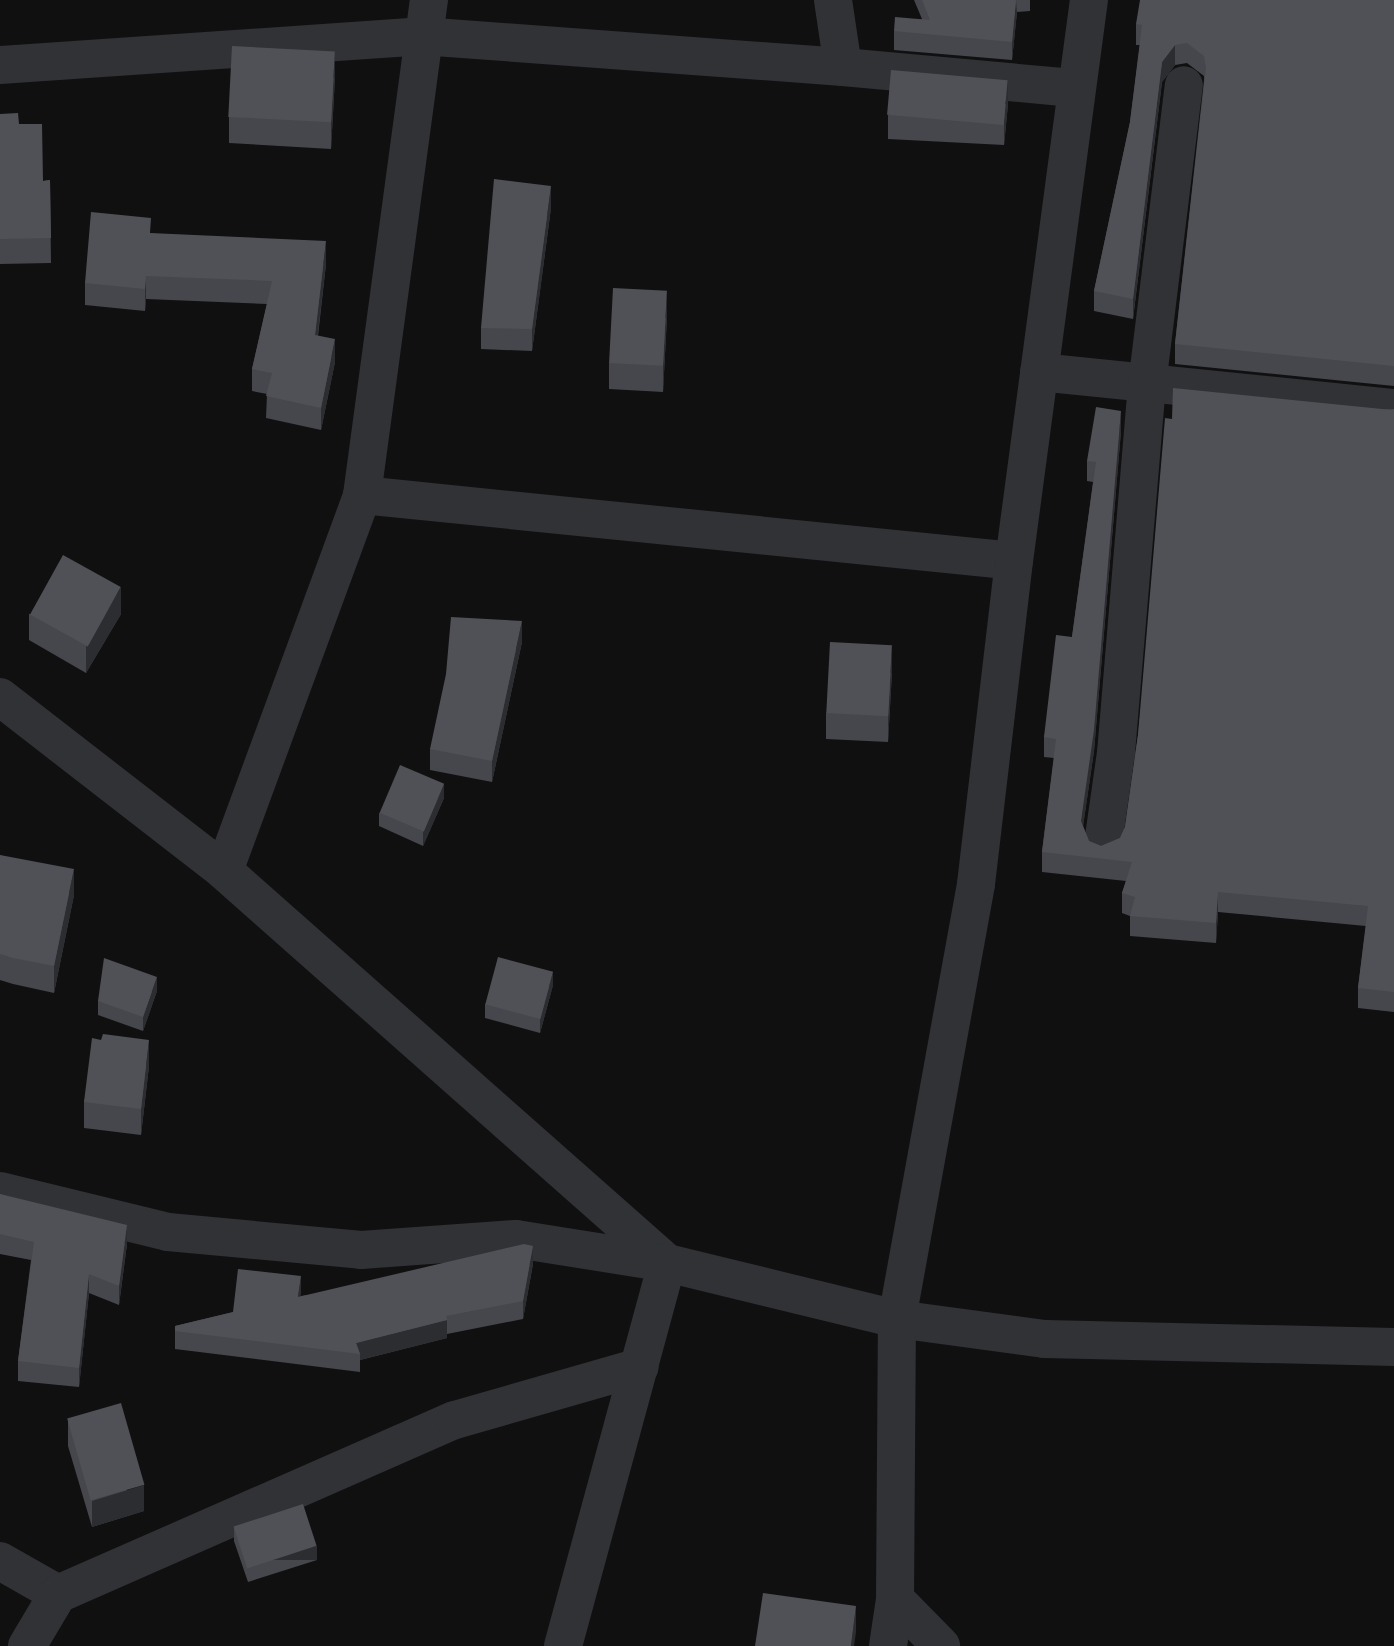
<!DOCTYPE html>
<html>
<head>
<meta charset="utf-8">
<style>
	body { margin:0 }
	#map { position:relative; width:1394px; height:1646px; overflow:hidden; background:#101011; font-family:Barlow,sans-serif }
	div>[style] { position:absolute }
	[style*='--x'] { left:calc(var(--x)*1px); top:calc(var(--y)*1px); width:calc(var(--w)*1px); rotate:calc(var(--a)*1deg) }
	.street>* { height:38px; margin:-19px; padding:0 19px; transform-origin:19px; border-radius:19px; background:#313236 }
	.wall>* { inset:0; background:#46474c }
	.shaded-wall>* { inset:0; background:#2c2d30; transform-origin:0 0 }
	.building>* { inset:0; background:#505157; transform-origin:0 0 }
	span { translate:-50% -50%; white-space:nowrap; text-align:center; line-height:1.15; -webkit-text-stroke:6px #0b0b0c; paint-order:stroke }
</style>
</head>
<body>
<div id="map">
	<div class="street">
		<div style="--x:0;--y:65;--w:422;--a:-3.9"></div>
		<div style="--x:421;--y:36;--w:423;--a:4.2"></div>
		<div style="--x:843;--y:67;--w:68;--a:-98.5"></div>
		<div style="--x:843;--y:67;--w:234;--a:5.2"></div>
		<div style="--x:1039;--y:372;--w:357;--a:5.8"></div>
		<div style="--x:362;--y:495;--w:655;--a:5.78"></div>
		<div style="--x:0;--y:697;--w:284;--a:37.8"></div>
		<div style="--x:224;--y:871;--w:592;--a:41.5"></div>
		<div style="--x:1103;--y:844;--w:92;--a:-81.9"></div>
		<div style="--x:1116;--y:753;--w:369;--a:-85.2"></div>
		<div style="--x:1147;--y:385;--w:302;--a:-83"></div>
		<div style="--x:224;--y:871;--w:401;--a:-69.8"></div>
		<div style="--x:362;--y:495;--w:500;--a:-82.3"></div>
		<div style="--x:0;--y:1191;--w:173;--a:13.7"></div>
		<div style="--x:168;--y:1232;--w:194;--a:5.3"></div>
		<div style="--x:361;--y:1250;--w:155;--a:-4.1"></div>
		<div style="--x:516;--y:1239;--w:153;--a:9"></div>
		<div style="--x:667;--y:1263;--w:237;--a:13.7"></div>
		<div style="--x:897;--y:1319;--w:149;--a:7.7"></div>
		<div style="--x:1045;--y:1339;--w:349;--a:1.3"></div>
		<div style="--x:0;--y:1561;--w:67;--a:29.6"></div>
		<div style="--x:895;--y:1599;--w:66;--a:45.6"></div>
		<div style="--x:27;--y:1646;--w:61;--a:-59.2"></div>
		<div style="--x:58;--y:1594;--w:433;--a:-23.7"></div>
		<div style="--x:455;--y:1420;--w:192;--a:-16"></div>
		<div style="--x:563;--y:1646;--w:397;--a:-74.8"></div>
		<div style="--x:888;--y:1646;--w:48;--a:-81.5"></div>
		<div style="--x:895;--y:1599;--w:280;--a:-89.6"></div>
		<div style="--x:897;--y:1319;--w:442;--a:-79.7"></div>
		<div style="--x:976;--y:884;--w:325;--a:-83.3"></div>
		<div style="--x:1014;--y:561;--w:566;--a:-82.39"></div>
	</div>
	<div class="wall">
		<div style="clip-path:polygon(914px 0,1030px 0,1030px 11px,1017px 12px,1012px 60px,894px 50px,894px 31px,922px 19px)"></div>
		<div style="clip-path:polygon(1394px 0,1394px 386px,1175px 364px,1175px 344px,1204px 80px,1204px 76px,1187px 63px,1175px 65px,1162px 82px,1133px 319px,1094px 311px,1094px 291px,1130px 122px,1140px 45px,1136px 45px,1136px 24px)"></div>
		<div style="clip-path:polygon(335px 77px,331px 149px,229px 143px,229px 117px)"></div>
		<div style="clip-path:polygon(1008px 104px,1004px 145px,888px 139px,888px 115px)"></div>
		<div style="clip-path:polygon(0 114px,19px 124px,43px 181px,50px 180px,51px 263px,0 264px)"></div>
		<div style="clip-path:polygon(551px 208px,532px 351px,481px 349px,481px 328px)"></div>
		<div style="clip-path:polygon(151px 233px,326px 264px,318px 336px,335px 362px,321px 430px,266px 418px,267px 394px,252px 391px,252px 369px,267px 304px,146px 299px,145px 311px,85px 305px,85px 283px)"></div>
		<div style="clip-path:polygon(667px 317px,663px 392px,609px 389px,609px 363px)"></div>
		<div style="clip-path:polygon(1394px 409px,1394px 1012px,1358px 1008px,1358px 988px,1366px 926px,1218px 912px,1216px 943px,1130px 936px,1130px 916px,1122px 913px,1122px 893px,1126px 881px,1042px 872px,1042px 852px,1054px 758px,1044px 757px,1044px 737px,1072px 637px,1093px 482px,1087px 481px,1087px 461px,1121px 431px,1094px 751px,1083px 826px,1089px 841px,1101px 846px,1120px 838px,1125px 827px,1138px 735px,1172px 419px)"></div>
		<div style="clip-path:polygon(29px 614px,121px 614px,86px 673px,29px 640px)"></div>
		<div style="clip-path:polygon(522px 642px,492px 782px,430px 770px,430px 749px)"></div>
		<div style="clip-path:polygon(892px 672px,888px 742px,826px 739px,826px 713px)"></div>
		<div style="clip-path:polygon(444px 798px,423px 846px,379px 826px,379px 813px)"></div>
		<div style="clip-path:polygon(0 855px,74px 895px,54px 993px,13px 984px,0 980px)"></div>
		<div style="clip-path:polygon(553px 985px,540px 1033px,485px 1018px,485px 1004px)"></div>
		<div style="clip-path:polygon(157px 991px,143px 1031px,98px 1015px,98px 1001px)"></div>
		<div style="clip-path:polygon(101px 1040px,149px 1066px,141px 1135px,84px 1128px,84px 1102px)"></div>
		<div style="clip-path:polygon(0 1194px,127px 1244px,119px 1305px,89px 1293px,79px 1387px,18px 1381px,18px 1361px,31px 1260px,0 1254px)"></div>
		<div style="clip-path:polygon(533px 1264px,523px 1319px,447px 1334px,447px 1338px,360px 1360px,360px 1372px,175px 1349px,175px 1326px,301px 1296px)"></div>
		<div style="clip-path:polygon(68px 1420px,144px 1511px,92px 1527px,68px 1446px)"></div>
		<div style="clip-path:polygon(234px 1527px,317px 1560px,248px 1582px,234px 1541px)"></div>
	</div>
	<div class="shaded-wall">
		<div style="clip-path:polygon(1016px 0,1017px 12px,1012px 60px,1012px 42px)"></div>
		<div style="clip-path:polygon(1175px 45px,1175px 65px,1162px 82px,1133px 319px,1133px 299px,1162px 62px)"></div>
		<div style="clip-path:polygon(335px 51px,335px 77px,331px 149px,331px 122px)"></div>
		<div style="clip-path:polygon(1008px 80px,1008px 104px,1004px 145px,1004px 122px)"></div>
		<div style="clip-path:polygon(551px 186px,551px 208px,532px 351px,532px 329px)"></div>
		<div style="clip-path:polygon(326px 241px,326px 264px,315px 357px,315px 335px)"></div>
		<div style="clip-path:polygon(146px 276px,146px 299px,145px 311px,145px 289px)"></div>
		<div style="clip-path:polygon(667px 291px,667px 317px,663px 392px,663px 366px)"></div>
		<div style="clip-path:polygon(335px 339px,335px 362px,321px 430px,321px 408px)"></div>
		<div style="clip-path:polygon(1121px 411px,1121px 431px,1094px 751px,1081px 841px,1081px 821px)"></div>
		<div style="clip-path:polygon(121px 587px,121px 614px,86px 673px,86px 647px)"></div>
		<div style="clip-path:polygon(522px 621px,522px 642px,492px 782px,492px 761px)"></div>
		<div style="clip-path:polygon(892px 645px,892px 672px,888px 742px,888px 716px)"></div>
		<div style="clip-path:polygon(444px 784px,444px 798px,423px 846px,423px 832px)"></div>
		<div style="clip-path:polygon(74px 869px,74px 895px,54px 993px,54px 966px)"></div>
		<div style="clip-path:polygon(1218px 892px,1218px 912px,1216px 943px,1216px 923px)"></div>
		<div style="clip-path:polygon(553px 972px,553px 985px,540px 1033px,540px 1019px)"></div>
		<div style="clip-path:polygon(157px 977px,157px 991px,143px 1031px,143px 1017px)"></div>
		<div style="clip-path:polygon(149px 1040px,149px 1066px,141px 1135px,141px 1109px)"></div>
		<div style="clip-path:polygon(127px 1225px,127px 1244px,119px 1305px,119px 1286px)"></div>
		<div style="clip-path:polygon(533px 1246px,533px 1264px,523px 1319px,523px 1301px)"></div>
		<div style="clip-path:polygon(89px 1274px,89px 1293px,79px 1387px,79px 1368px)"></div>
		<div style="clip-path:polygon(301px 1276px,301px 1294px,298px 1315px,298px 1297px)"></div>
		<div style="clip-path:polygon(447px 1320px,447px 1338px,360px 1360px,360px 1354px,356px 1343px)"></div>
		<div style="clip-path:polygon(144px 1485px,144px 1511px,92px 1527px,92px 1501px)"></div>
		<div style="left:317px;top:1546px;width:14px;height:72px;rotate:90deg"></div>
		<div style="clip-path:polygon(856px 1606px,856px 1632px,854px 1646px,851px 1646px)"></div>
	</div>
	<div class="building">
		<div style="clip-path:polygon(922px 0,1016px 0,1012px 42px,894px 31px,895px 17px,930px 20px)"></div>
		<div style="clip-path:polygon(1140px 0,1394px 0,1394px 366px,1175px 344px,1206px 68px,1204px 56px,1187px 43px,1175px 45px,1162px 62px,1133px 299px,1094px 291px,1130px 122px,1142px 25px,1136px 24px)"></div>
		<div style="left:232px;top:46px;width:103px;height:71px;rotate:3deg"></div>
		<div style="left:891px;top:70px;width:117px;height:45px;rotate:5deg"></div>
		<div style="clip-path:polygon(18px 113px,19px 124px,42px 124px,43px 181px,50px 180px,51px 238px,0 239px,0 114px)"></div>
		<div style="clip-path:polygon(494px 179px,551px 186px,532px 329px,481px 328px)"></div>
		<div style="clip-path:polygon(91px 212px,151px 218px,150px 233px,326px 241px,315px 335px,335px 339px,321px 408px,266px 396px,272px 373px,252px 369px,272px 281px,146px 276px,145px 289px,85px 283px)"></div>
		<div style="left:613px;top:288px;width:54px;height:75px;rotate:3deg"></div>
		<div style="clip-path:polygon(1173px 388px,1392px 410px,1394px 409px,1394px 992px,1358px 988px,1368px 906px,1218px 892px,1216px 923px,1130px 916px,1135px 897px,1122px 893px,1132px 862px,1042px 852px,1056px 739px,1044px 737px,1056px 635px,1072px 637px,1096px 462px,1087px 461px,1096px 407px,1121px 411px,1094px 730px,1081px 821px,1089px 841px,1101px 846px,1120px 838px,1125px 827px,1138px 735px,1165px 418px,1172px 419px)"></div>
		<div style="left:63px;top:555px;width:66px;height:68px;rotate:29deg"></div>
		<div style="clip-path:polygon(451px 617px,522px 621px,492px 761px,430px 749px,446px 674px)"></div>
		<div style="left:830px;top:642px;width:62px;height:71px;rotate:3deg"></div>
		<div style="left:400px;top:765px;width:48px;height:52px;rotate:23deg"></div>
		<div style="clip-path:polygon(0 855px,74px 869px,54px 966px,13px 958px,0 954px)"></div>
		<div style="left:498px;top:957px;width:57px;height:49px;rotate:15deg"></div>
		<div style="clip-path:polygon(104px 958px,157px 977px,143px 1017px,98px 1001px)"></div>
		<div style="clip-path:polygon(103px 1034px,149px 1040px,141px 1109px,84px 1102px,92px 1038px,101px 1040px)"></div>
		<div style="clip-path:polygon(0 1194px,127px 1225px,119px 1286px,89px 1274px,79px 1368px,18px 1361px,34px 1242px,0 1234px)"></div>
		<div style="clip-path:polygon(524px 1244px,533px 1246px,523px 1301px,446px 1316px,447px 1320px,356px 1343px,360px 1354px,175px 1331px,175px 1326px,233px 1312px,238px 1269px,301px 1276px,298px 1297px)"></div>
		<div style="left:121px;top:1403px;width:85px;height:56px;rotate:74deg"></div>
		<div style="left:303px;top:1504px;width:44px;height:73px;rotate:72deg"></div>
		<div style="clip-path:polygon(763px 1593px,856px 1606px,851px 1646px,755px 1646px)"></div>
	</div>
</div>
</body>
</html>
